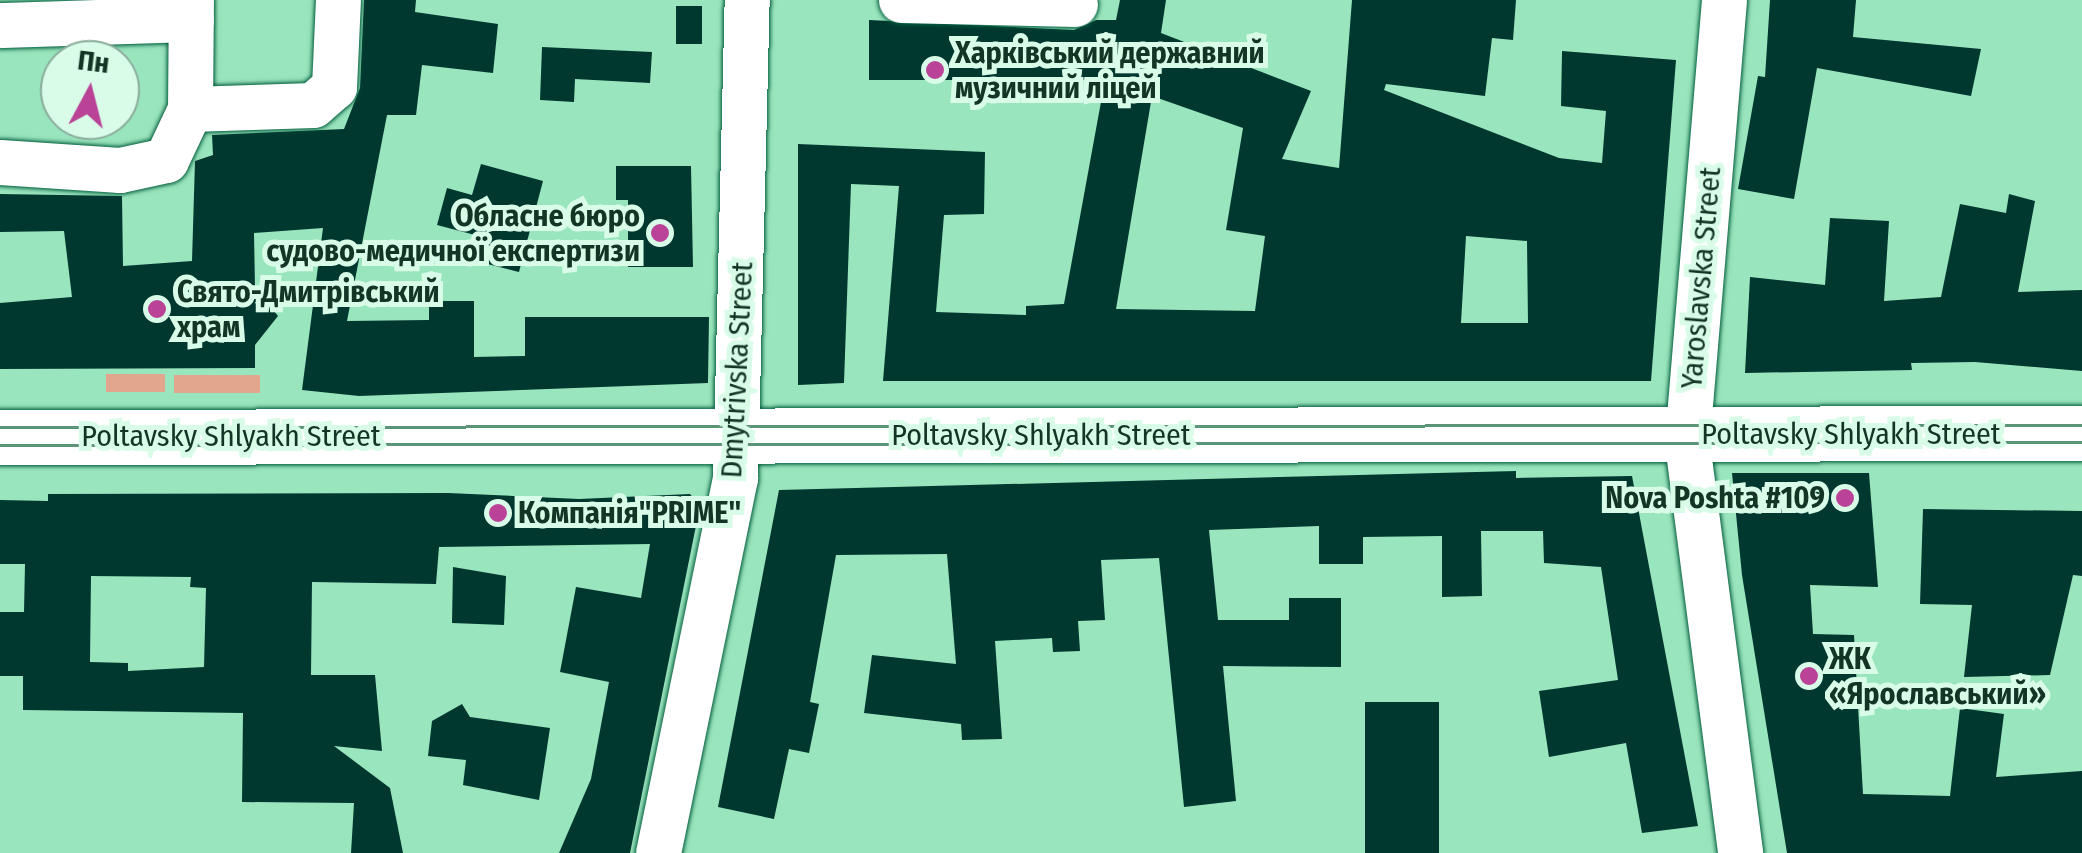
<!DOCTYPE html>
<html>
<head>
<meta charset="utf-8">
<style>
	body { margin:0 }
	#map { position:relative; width:2082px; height:853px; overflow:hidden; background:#99e5bd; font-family:"Fira Sans Condensed",sans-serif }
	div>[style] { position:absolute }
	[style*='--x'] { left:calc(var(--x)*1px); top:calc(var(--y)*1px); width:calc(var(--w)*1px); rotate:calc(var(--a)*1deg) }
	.green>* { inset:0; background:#e2a58e; transform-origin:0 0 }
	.building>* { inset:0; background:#003830; transform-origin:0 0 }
	.roads { filter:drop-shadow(0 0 2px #035e3d) drop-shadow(0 0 2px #035e3d) }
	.minor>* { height:45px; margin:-22.5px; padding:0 22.5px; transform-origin:22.5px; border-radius:22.5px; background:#fff }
	.major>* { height:55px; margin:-27.5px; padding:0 27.5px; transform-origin:27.5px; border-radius:27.5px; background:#fff }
	.tram>* { height:2.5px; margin:-1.25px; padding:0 1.25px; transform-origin:1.25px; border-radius:1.25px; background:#5c9477 }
	.dots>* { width:28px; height:28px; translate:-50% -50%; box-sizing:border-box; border:5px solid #d8fce8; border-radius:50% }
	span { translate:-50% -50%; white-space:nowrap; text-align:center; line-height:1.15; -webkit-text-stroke:10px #d8fce8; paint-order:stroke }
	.poi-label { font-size:30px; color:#143425; font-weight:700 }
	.left { translate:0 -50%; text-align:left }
	.right { translate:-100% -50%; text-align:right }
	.street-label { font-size:30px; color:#143425 }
	.north { position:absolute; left:40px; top:40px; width:100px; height:100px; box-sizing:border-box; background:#d8fce8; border:2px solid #8aac9a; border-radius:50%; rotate:7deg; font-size:28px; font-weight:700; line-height:40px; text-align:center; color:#143425 }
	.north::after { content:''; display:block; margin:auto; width:35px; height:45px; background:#ba4398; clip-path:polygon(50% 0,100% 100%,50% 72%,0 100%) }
</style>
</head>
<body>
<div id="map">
	<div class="green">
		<div style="left:106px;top:374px;width:59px;height:18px"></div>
		<div style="left:174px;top:375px;width:86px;height:18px"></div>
	</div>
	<div class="building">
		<div style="clip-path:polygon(364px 0,416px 0,415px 12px,498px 24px,493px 73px,422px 65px,416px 115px,387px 115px,347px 321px,429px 320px,429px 301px,474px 301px,474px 357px,525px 356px,525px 317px,709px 317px,708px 383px,359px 396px,302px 390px,323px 228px,254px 233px,255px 287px,278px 316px,255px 345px,255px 368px,0 369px,0 303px,72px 297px,64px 231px,0 232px,0 194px,122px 196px,123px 266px,192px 261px,195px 161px,213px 155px,212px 135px,344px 129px,360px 88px)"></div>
		<div style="clip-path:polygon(evenodd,1120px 0,1166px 0,1161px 33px,1311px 91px,1282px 159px,1339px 168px,1352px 0,1516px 0,1513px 40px,1492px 38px,1485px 96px,1386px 84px,1384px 90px,1559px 158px,1602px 163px,1606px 111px,1561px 106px,1562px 51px,1676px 60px,1651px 381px,883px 381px,899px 186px,851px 184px,844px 383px,798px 385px,798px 144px,985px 152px,984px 214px,944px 215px,936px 312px,1026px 315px,1026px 306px,1064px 304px,1105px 80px,869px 80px,869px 20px,1074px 30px,1096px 20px,1116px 20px,1120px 0,1152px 96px,1243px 128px,1226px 230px,1265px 236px,1255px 311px,1116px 309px,1152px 96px,1120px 0,1466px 236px,1527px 241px,1528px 323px,1461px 323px,1466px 236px)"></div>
		<div style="clip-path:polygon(1770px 0,1856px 0,1853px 37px,1981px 49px,1971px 96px,1817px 68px,1794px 199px,1738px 189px,1758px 76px,1765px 77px)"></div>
		<div style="left:676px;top:6px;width:26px;height:38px"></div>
		<div style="clip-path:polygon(542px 47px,652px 52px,650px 83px,575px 79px,574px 102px,540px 100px)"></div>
		<div style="clip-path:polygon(481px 164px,543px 181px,519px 272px,468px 259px,475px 235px,437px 225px,447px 188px,472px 195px)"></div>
		<div style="clip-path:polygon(616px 166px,691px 166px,693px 267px,628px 267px,628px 200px,616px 200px)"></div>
		<div style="clip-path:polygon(2009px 194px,2035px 201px,2018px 292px,2082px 290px,2082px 371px,1975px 362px,1911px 363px,1912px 370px,1745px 373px,1750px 277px,1825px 285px,1830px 218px,1889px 221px,1884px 301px,1941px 297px,1960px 204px,2006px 213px)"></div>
		<div style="clip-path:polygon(1516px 471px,1516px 478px,1632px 476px,1698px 826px,1642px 833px,1626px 743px,1549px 757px,1539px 691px,1618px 680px,1601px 567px,1544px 563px,1543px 531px,1481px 531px,1482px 596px,1442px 597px,1442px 536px,1363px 537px,1363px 564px,1319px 564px,1319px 526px,1209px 530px,1218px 620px,1289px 620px,1289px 598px,1341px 598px,1341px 667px,1223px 666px,1236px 801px,1184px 807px,1159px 558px,1101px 560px,1105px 620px,1078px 621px,1080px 651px,1053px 652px,1052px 638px,995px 641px,1002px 739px,962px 740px,961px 724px,864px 713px,872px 655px,956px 664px,947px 554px,836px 555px,810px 702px,819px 704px,809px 753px,789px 749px,774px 819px,718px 807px,779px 490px)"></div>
		<div style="clip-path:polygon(1732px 473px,1869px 473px,1878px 587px,1810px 585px,1813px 634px,1854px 635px,1863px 794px,1950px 796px,1960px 708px,2004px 714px,1996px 777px,2082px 771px,2082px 853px,1787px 853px,1742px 575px)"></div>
		<div style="clip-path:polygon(evenodd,448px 493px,579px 499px,690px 494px,700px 506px,630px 853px,559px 853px,591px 779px,609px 682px,560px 672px,576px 587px,641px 598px,650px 544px,439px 547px,436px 584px,312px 582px,311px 675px,375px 675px,382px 751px,334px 746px,390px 788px,403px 853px,351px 853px,354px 803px,242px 802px,243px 713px,23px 710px,23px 676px,0 676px,0 612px,24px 612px,25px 564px,0 564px,0 500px,48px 501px,48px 494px,448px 493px,91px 576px,191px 577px,190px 587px,206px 588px,204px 667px,128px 671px,128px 663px,90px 662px,91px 576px)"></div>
		<div style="clip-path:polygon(1923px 509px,2082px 511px,2082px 576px,2073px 575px,2050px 675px,1964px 677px,1972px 605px,1920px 604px)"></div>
		<div style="clip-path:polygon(453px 567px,506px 576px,504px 625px,452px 623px)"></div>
		<div style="left:1439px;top:702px;width:151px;height:74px;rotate:90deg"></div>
		<div style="clip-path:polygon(462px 704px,470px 717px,550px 728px,539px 800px,463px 785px,466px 760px,428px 756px,432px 721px)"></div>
	</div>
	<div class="roads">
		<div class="minor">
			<div style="--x:901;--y:0;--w:174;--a:1.3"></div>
			<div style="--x:1724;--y:0;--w:445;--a:94.8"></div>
			<div style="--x:1687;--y:443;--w:413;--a:82.6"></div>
			<div style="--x:0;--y:25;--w:191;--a:-1.8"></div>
			<div style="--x:190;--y:109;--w:123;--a:-1.9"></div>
			<div style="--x:313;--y:105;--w:28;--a:-41"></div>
			<div style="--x:334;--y:87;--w:87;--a:-87.4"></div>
			<div style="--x:0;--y:162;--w:120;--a:3.8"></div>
			<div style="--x:120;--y:170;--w:47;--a:-12.3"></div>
			<div style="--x:166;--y:160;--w:56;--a:-64.8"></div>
			<div style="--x:190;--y:109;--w:109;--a:-89.5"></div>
			<div style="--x:658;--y:853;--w:383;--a:-78.4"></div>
			<div style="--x:735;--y:478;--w:478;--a:-88.6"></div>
		</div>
		<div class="major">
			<div style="--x:0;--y:437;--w:2082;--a:-0.11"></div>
		</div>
	</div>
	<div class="tram">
		<div style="--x:0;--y:427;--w:2082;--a:-0.06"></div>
		<div style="--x:0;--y:445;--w:2082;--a:-0.08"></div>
	</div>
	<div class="dots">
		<div style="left:935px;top:70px;background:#ba4398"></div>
		<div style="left:660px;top:233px;background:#ba4398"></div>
		<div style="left:157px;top:309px;background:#ba4398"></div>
		<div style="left:1845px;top:498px;background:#ba4398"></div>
		<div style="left:498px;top:513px;background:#ba4398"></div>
		<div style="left:1809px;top:676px;background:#ba4398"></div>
	</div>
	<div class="poi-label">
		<span class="left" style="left:955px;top:70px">Харківський державний<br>музичний ліцей</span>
		<span class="right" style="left:640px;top:233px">Обласне бюро<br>судово-медичної експертизи</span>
		<span class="left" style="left:177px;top:309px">Свято-Дмитрівський<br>храм</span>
		<span class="right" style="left:1825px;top:498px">Nova Poshta #109</span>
		<span class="left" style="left:518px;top:513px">Компанія"PRIME"</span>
		<span class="left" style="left:1829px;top:676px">ЖК<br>«Ярославський»</span>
	</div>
	<div class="street-label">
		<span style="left:1701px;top:278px;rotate:-85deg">Yaroslavska Street</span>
		<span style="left:737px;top:370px;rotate:-87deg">Dmytrivska Street</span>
		<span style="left:1851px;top:434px">Poltavsky Shlyakh Street</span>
		<span style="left:1041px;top:435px">Poltavsky Shlyakh Street</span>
		<span style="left:231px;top:436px">Poltavsky Shlyakh Street</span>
	</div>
	<div class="north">Пн</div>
</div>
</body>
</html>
